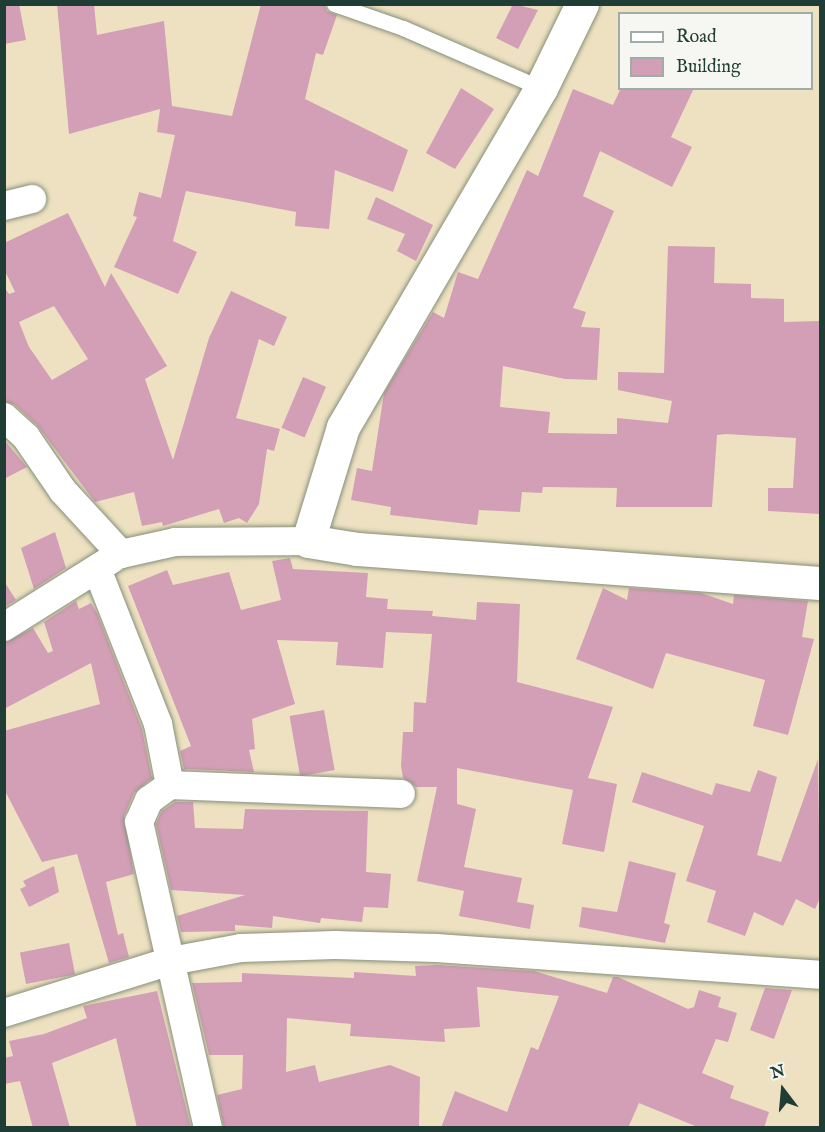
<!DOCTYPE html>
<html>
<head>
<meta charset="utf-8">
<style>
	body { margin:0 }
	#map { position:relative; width:825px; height:1132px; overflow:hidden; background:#ede1c1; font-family:"IM FELL English",serif }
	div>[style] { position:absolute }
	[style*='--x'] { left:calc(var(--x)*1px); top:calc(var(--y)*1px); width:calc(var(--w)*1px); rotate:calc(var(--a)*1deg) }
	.building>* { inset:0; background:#d39fb6; transform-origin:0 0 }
	.roads { filter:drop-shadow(0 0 2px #868f7a) drop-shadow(0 0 2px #868f7a) }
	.lane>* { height:15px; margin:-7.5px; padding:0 7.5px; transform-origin:7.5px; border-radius:7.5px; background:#fff }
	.street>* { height:28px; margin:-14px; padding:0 14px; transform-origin:14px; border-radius:14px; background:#fff }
	.secondary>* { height:33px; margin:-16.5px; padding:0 16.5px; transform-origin:16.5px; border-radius:16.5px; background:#fff }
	span { translate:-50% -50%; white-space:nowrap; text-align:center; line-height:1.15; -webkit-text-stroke:6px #f6f6f2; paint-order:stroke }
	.frame { position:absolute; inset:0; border:6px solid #1f3d34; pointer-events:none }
	.legend { position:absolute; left:618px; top:12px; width:195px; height:78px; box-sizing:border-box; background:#f6f6f2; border:2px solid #a0aca6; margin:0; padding:8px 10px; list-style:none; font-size:18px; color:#1f3d34 }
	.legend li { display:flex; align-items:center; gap:12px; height:30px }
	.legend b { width:30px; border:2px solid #a0aca6 }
	.north { position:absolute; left:753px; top:1060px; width:60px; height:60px; -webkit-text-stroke:4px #f6f6f2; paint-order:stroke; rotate:344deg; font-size:16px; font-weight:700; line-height:24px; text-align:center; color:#1f3d34 }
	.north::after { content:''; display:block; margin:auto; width:21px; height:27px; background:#1f3d34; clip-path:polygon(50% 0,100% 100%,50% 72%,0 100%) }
</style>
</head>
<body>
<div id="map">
	<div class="building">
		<div style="clip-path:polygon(4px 4px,19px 4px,26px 40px,4px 44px)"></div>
		<div style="clip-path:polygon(57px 4px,94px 4px,97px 35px,164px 21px,172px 106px,232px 116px,261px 4px,324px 4px,327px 11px,337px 15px,323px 55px,316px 53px,305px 99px,408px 150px,393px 192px,335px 170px,329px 229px,295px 226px,296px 212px,186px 191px,173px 241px,197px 252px,178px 294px,114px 267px,137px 217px,133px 216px,139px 192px,161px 198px,175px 135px,157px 132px,160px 109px,69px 134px)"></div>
		<div style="clip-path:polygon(513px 4px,538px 10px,518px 49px,496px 38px)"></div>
		<div style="clip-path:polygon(461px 88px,494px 109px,455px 169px,426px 153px)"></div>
		<div style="clip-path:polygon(621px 88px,694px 88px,671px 137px,692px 147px,672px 187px,600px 151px,583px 196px,614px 211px,573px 308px,586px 312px,581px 327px,600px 328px,597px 380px,565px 379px,503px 366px,500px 407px,550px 412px,548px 433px,617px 434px,617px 418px,668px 423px,672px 401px,618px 390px,618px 372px,664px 373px,668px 246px,715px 247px,714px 283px,751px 284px,751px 298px,784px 299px,784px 322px,820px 321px,820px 514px,768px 511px,768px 488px,793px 488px,796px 438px,726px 434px,717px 435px,712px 507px,616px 507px,617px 488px,543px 487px,542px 493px,522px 492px,520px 512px,479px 510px,477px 525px,390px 515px,391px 507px,351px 500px,357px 468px,372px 471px,384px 393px,433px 312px,444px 318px,458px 272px,478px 279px,527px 170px,538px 176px,573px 89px,613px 105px)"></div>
		<div style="clip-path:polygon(376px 197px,433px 225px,416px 261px,397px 251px,405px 234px,367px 219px)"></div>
		<div style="clip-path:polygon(evenodd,68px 213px,105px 287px,111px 273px,167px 366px,145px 379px,173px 460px,209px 338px,231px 291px,287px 317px,274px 346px,259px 339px,236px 418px,280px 429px,274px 451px,267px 449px,259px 504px,247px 523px,239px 518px,224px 523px,219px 509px,163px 526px,162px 522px,142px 526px,134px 492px,95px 502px,37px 425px,15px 405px,4px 401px,4px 287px,9px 294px,15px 292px,4px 269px,4px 243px,68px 213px,54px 306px,88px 359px,52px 380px,29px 347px,19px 322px,54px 306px)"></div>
		<div style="left:303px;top:377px;width:25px;height:55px;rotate:23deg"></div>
		<div style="clip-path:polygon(4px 440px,27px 467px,4px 479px)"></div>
		<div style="clip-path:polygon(55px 532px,66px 568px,34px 589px,21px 548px)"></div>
		<div style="clip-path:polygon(290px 558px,293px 569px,368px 573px,366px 597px,388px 599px,387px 609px,433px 611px,432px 616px,476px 620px,477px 602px,520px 604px,517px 682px,613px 707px,588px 778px,617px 784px,604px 852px,562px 844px,573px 790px,457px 768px,457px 804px,476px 809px,464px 867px,522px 878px,517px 902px,534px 905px,530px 929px,459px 916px,464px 891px,417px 881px,437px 787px,416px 787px,403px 778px,401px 766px,403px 732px,413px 732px,414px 702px,426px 703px,432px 634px,386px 632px,383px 668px,336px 665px,338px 642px,277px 640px,295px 704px,252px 719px,255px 749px,249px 750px,254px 772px,184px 769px,180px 751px,191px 746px,128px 586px,167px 570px,173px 585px,229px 572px,241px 610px,281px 600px,272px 561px)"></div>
		<div style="clip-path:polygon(4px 581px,16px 600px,4px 607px)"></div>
		<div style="clip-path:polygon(603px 588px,627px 600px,629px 588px,701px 593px,733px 604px,734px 595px,808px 601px,802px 637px,814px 639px,788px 735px,753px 726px,765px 680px,666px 653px,653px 689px,576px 659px)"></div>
		<div style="clip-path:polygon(76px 601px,79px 609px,91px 603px,97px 613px,142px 729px,152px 778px,134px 793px,124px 816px,134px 874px,106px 882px,118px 935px,123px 933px,129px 957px,109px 963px,77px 854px,42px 862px,4px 789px,4px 731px,100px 704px,91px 663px,4px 709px,4px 643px,33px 628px,48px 653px,53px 651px,44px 622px)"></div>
		<div style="left:324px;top:710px;width:61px;height:35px;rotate:80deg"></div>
		<div style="clip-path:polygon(818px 759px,820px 898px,815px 909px,796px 899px,783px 926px,754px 912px,745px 936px,707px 922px,716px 891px,686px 881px,704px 826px,632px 802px,642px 772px,712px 795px,716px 783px,750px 792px,758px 770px,777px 777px,757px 855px,781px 862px)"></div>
		<div style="clip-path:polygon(175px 802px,193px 802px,195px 828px,243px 829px,245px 809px,368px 811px,366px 872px,391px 874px,388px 908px,364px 907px,362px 922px,321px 918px,320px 923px,273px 916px,272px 928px,235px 925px,235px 931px,181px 932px,177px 916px,245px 895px,171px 890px,156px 824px,162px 811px)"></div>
		<div style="clip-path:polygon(629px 861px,676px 873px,664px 923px,670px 925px,665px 943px,579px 927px,582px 907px,617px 912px)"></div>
		<div style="clip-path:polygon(54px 866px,59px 892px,29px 907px,20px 889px,26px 886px,23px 881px)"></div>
		<div style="left:69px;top:943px;width:32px;height:50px;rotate:79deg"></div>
		<div style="clip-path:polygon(437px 965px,534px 971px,607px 993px,613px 977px,618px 977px,688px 1009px,694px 1007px,699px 990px,721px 997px,718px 1007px,737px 1013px,728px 1042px,716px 1039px,702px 1073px,734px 1086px,730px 1098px,769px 1112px,764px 1128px,700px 1128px,639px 1103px,628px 1128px,441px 1128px,455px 1091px,507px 1112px,531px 1047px,538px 1050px,559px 996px,477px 987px,480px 1027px,444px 1029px,445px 1042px,350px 1036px,351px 1024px,287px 1018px,286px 1072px,315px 1065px,319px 1082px,390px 1065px,420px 1077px,419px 1128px,224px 1128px,217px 1095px,242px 1089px,243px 1055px,209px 1055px,192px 983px,242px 982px,242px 973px,354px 978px,354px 972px,416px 976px,415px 966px)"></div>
		<div style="clip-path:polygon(765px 988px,792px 990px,774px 1039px,750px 1030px)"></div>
		<div style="clip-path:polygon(157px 991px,191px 1128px,137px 1128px,116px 1038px,52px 1063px,70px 1128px,33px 1128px,20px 1081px,4px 1084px,4px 1058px,13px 1056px,9px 1041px,44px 1034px,87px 1018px,83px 1006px)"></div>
	</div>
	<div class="roads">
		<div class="lane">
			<div style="--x:334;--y:4;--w:73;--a:19.2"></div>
			<div style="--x:403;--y:28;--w:150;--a:23.5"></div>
		</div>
		<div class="street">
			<div style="--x:4;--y:206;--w:29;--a:-14"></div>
			<div style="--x:4;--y:417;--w:30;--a:42"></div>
			<div style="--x:26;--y:437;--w:65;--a:55.6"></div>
			<div style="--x:63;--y:491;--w:86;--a:47.4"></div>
			<div style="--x:121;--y:554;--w:55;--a:-12.5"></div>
			<div style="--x:175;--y:542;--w:133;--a:-0.4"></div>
			<div style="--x:97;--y:569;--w:167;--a:68.5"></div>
			<div style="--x:158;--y:724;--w:62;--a:78.9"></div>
			<div style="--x:170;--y:785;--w:26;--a:144"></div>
			<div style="--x:149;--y:800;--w:24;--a:114"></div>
			<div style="--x:139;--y:822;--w:314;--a:77.3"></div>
			<div style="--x:4;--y:627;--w:128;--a:-32.2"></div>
			<div style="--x:170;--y:785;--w:231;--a:2.2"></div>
			<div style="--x:4;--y:1013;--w:175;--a:-17.3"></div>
			<div style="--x:171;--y:961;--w:71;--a:-10.5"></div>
			<div style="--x:241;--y:948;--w:94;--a:-1.8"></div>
			<div style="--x:335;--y:945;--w:101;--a:1.7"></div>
			<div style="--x:436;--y:948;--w:385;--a:4"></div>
		</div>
		<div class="secondary">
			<div style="--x:582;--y:4;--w:93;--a:116"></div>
			<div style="--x:541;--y:88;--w:393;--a:120.3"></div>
			<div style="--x:343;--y:427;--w:119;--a:107.1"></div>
			<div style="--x:308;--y:541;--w:50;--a:9.3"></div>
			<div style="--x:357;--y:549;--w:464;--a:4.2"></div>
		</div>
	</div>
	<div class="frame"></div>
	<ul class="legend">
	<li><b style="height:8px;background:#fff"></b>Road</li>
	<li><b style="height:16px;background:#d39fb6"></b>Building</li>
	</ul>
	<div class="north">N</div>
</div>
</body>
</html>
